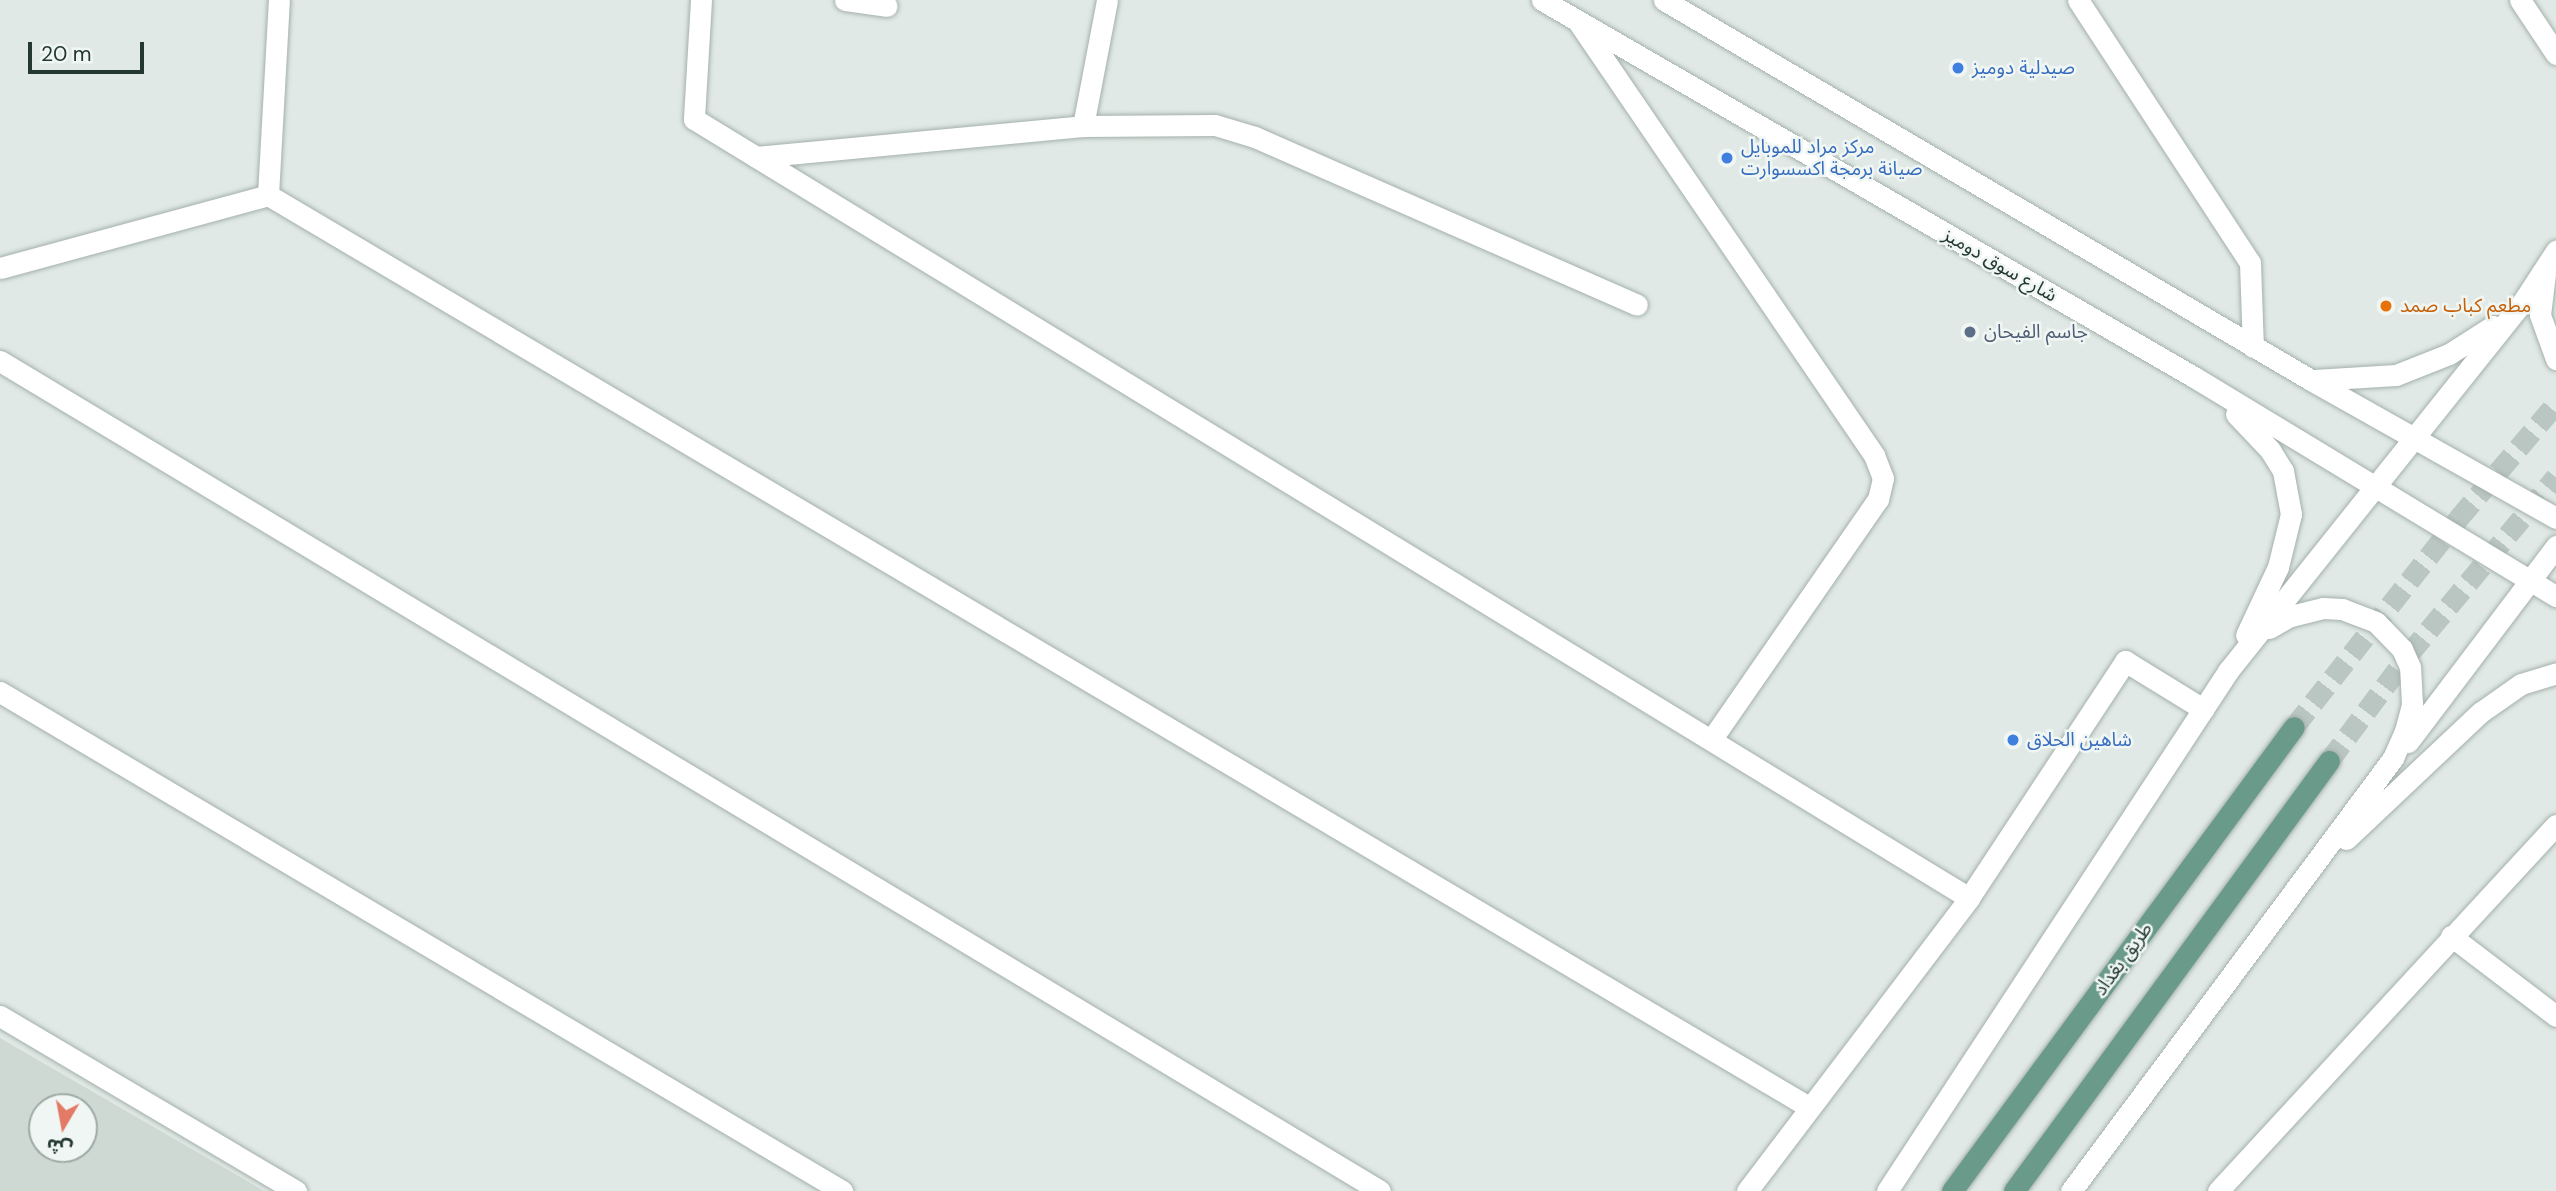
<!DOCTYPE html>
<html>
<head>
<meta charset="utf-8">
<style>
	body { margin:0 }
	#map { position:relative; width:2556px; height:1191px; overflow:hidden; background:#e0e9e5; font-family:"DM Sans","Noto Sans Arabic",sans-serif }
	div>[style] { position:absolute }
	[style*='--x'] { left:calc(var(--x)*1px); top:calc(var(--y)*1px); width:calc(var(--w)*1px); rotate:calc(var(--a)*1deg) }
	.built>* { inset:0; background:#cfd9d3 }
	.primary-tunnel>* { height:21px; margin-top:-10.5px; transform-origin:0; background:repeating-linear-gradient(90deg,#bac6c1 0 21px,transparent 0 31px) }
	.roads { filter:drop-shadow(0 0 2px #a4b0ab) drop-shadow(0 0 2px #a4b0ab) }
	.lane>* { height:21px; margin:-10.5px; padding:0 10.5px; transform-origin:10.5px; border-radius:10.5px; background:#fff }
	.street>* { height:21px; margin:-10.5px; padding:0 10.5px; transform-origin:10.5px; border-radius:10.5px; background:#fff }
	.secondary>* { height:21px; margin:-10.5px; padding:0 10.5px; transform-origin:10.5px; border-radius:10.5px; background:#fff }
	.primary>* { height:21px; margin:-10.5px; padding:0 10.5px; transform-origin:10.5px; border-radius:10.5px; background:#6a9a8a }
	.dots>* { width:19px; height:19px; translate:-50% -50%; box-sizing:border-box; border:4px solid #f0f6f3; border-radius:50% }
	span { translate:-50% -50%; white-space:nowrap; text-align:center; line-height:1.15; -webkit-text-stroke:5px #f0f6f3; paint-order:stroke }
	.shop-label { font-size:19px; color:#366cbe }
	.left { translate:0 -50%; text-align:left }
	.street-label { font-size:19px; color:#233831 }
	.food-label { font-size:19px; color:#c56008 }
	.service-label { font-size:19px; color:#4e5e75 }
	.north { position:absolute; left:28px; top:1093px; width:70px; height:70px; box-sizing:border-box; background:#f0f6f3; border:2px solid #9eaaa5; border-radius:50%; rotate:190deg; font-size:19px; font-weight:700; line-height:28px; text-align:center; color:#233831 }
	.north::after { content:''; display:block; margin:auto; width:24px; height:32px; background:#e27a65; clip-path:polygon(50% 0,100% 100%,50% 72%,0 100%) }
	.scale { position:absolute; left:28px; top:42px; width:116px; height:32px; box-sizing:border-box; border:4px solid #233831; border-top:0; padding-left:9px; font-size:21px; line-height:24px; white-space:nowrap; color:#233831; -webkit-text-stroke:5px #f0f6f3; paint-order:stroke }
</style>
</head>
<body>
<div id="map">
	<div class="built">
		<div style="clip-path:polygon(evenodd,0 1038px,264px 1191px,0 1191px,0 1038px,42px 1107px,84px 1107px,84px 1149px,42px 1149px,42px 1107px)"></div>
	</div>
	<div class="primary-tunnel">
		<div style="--x:2294;--y:727;--w:265;--a:-51.7"></div>
		<div style="--x:2458;--y:519;--w:151;--a:-49.6"></div>
		<div style="--x:2329;--y:761;--w:134;--a:-53.2"></div>
		<div style="--x:2409;--y:654;--w:230;--a:-50.3"></div>
	</div>
	<div class="roads">
		<div class="lane">
			<div style="--x:845;--y:0;--w:42;--a:8.1"></div>
		</div>
		<div class="street">
			<div style="--x:701;--y:0;--w:119;--a:93.4"></div>
			<div style="--x:694;--y:119;--w:1494;--a:31.42"></div>
			<div style="--x:2078;--y:0;--w:314;--a:56.8"></div>
			<div style="--x:2250;--y:263;--w:84;--a:88"></div>
			<div style="--x:2520;--y:0;--w:65;--a:56.3"></div>
			<div style="--x:1577;--y:20;--w:527;--a:55.68"></div>
			<div style="--x:1874;--y:455;--w:25;--a:69"></div>
			<div style="--x:1883;--y:478;--w:22;--a:103"></div>
			<div style="--x:1878;--y:499;--w:293;--a:124.7"></div>
			<div style="--x:1083;--y:126;--w:128;--a:-79.2"></div>
			<div style="--x:756;--y:157;--w:328;--a:-5.4"></div>
			<div style="--x:1083;--y:126;--w:132;--a:-0.4"></div>
			<div style="--x:1215;--y:125;--w:42;--a:16.7"></div>
			<div style="--x:1255;--y:137;--w:417;--a:23.7"></div>
			<div style="--x:268;--y:195;--w:195;--a:-86.8"></div>
			<div style="--x:0;--y:268;--w:278;--a:-15.2"></div>
			<div style="--x:268;--y:195;--w:1791;--a:30.62"></div>
			<div style="--x:0;--y:361;--w:1610;--a:31.02"></div>
			<div style="--x:0;--y:692;--w:979;--a:30.65"></div>
			<div style="--x:2451;--y:936;--w:132;--a:37.3"></div>
			<div style="--x:0;--y:1016;--w:344;--a:30.6"></div>
			<div style="--x:1747;--y:1191;--w:368;--a:-52.8"></div>
			<div style="--x:1969;--y:898;--w:284;--a:-56.6"></div>
			<div style="--x:2125;--y:661;--w:92;--a:31.6"></div>
			<div style="--x:2218;--y:1191;--w:498;--a:-47.3"></div>
		</div>
		<div class="secondary">
			<div style="--x:1542;--y:0;--w:753;--a:30.04"></div>
			<div style="--x:2194;--y:377;--w:423;--a:31.2"></div>
			<div style="--x:1664;--y:0;--w:750;--a:30.43"></div>
			<div style="--x:2311;--y:380;--w:281;--a:29.4"></div>
			<div style="--x:2545;--y:274;--w:41;--a:97"></div>
			<div style="--x:2540;--y:315;--w:47;--a:70"></div>
			<div style="--x:2314;--y:380;--w:82;--a:-3.5"></div>
			<div style="--x:2396;--y:375;--w:57;--a:-21.6"></div>
			<div style="--x:2449;--y:354;--w:52;--a:-32.5"></div>
			<div style="--x:2236;--y:414;--w:50;--a:46.6"></div>
			<div style="--x:2270;--y:450;--w:25;--a:58"></div>
			<div style="--x:2283;--y:471;--w:44;--a:79.5"></div>
			<div style="--x:2291;--y:514;--w:55;--a:103.8"></div>
			<div style="--x:2278;--y:567;--w:75;--a:115.2"></div>
			<div style="--x:2408;--y:742;--w:246;--a:-52.9"></div>
			<div style="--x:2346;--y:839;--w:185;--a:-43.3"></div>
			<div style="--x:2481;--y:712;--w:49;--a:-35"></div>
			<div style="--x:2521;--y:684;--w:37;--a:-17"></div>
			<div style="--x:1887;--y:1191;--w:622;--a:-56.74"></div>
			<div style="--x:2228;--y:671;--w:475;--a:-51.4"></div>
			<div style="--x:2524;--y:300;--w:59;--a:-56.9"></div>
			<div style="--x:2071;--y:1191;--w:540;--a:-53.36"></div>
			<div style="--x:2393;--y:758;--w:30;--a:-66"></div>
			<div style="--x:2405;--y:731;--w:28;--a:-75"></div>
			<div style="--x:2412;--y:704;--w:37;--a:-93"></div>
			<div style="--x:2410;--y:667;--w:20;--a:-114"></div>
			<div style="--x:2402;--y:649;--w:37;--a:-134"></div>
			<div style="--x:2376;--y:622;--w:36;--a:-159"></div>
			<div style="--x:2342;--y:609;--w:19;--a:-177"></div>
			<div style="--x:2323;--y:608;--w:34;--a:166"></div>
			<div style="--x:2290;--y:616;--w:24;--a:150"></div>
		</div>
		<div class="primary">
			<div style="--x:1952;--y:1191;--w:576;--a:-53.61"></div>
			<div style="--x:2014;--y:1191;--w:533;--a:-53.78"></div>
		</div>
	</div>
	<div class="dots">
		<div style="left:1958px;top:68px;background:#3f7fe0"></div>
		<div style="left:1727px;top:158px;background:#3f7fe0"></div>
		<div style="left:2386px;top:306px;background:#e8710a"></div>
		<div style="left:1970px;top:332px;background:#5c6f8a"></div>
		<div style="left:2013px;top:740px;background:#3f7fe0"></div>
	</div>
	<div class="shop-label">
		<span class="left" style="left:1972px;top:68px">صيدلية دوميز</span>
		<span class="left" style="left:1741px;top:158px">مركز مراد للموبايل<br>صيانة برمجة اكسسوارت</span>
		<span class="left" style="left:2027px;top:740px">شاهين الحلاق</span>
	</div>
	<div class="street-label">
		<span style="left:2000px;top:265px;rotate:30deg">شارع سوق دوميز</span>
		<span style="left:2123px;top:959px;rotate:-54deg">طريق بغداد</span>
	</div>
	<div class="food-label">
		<span class="left" style="left:2400px;top:306px">مطعم كباب صمد</span>
	</div>
	<div class="service-label">
		<span class="left" style="left:1984px;top:332px">جاسم الفيحان</span>
	</div>
	<div class="north">ش</div>
	<div class="scale">20 m</div>
</div>
</body>
</html>
